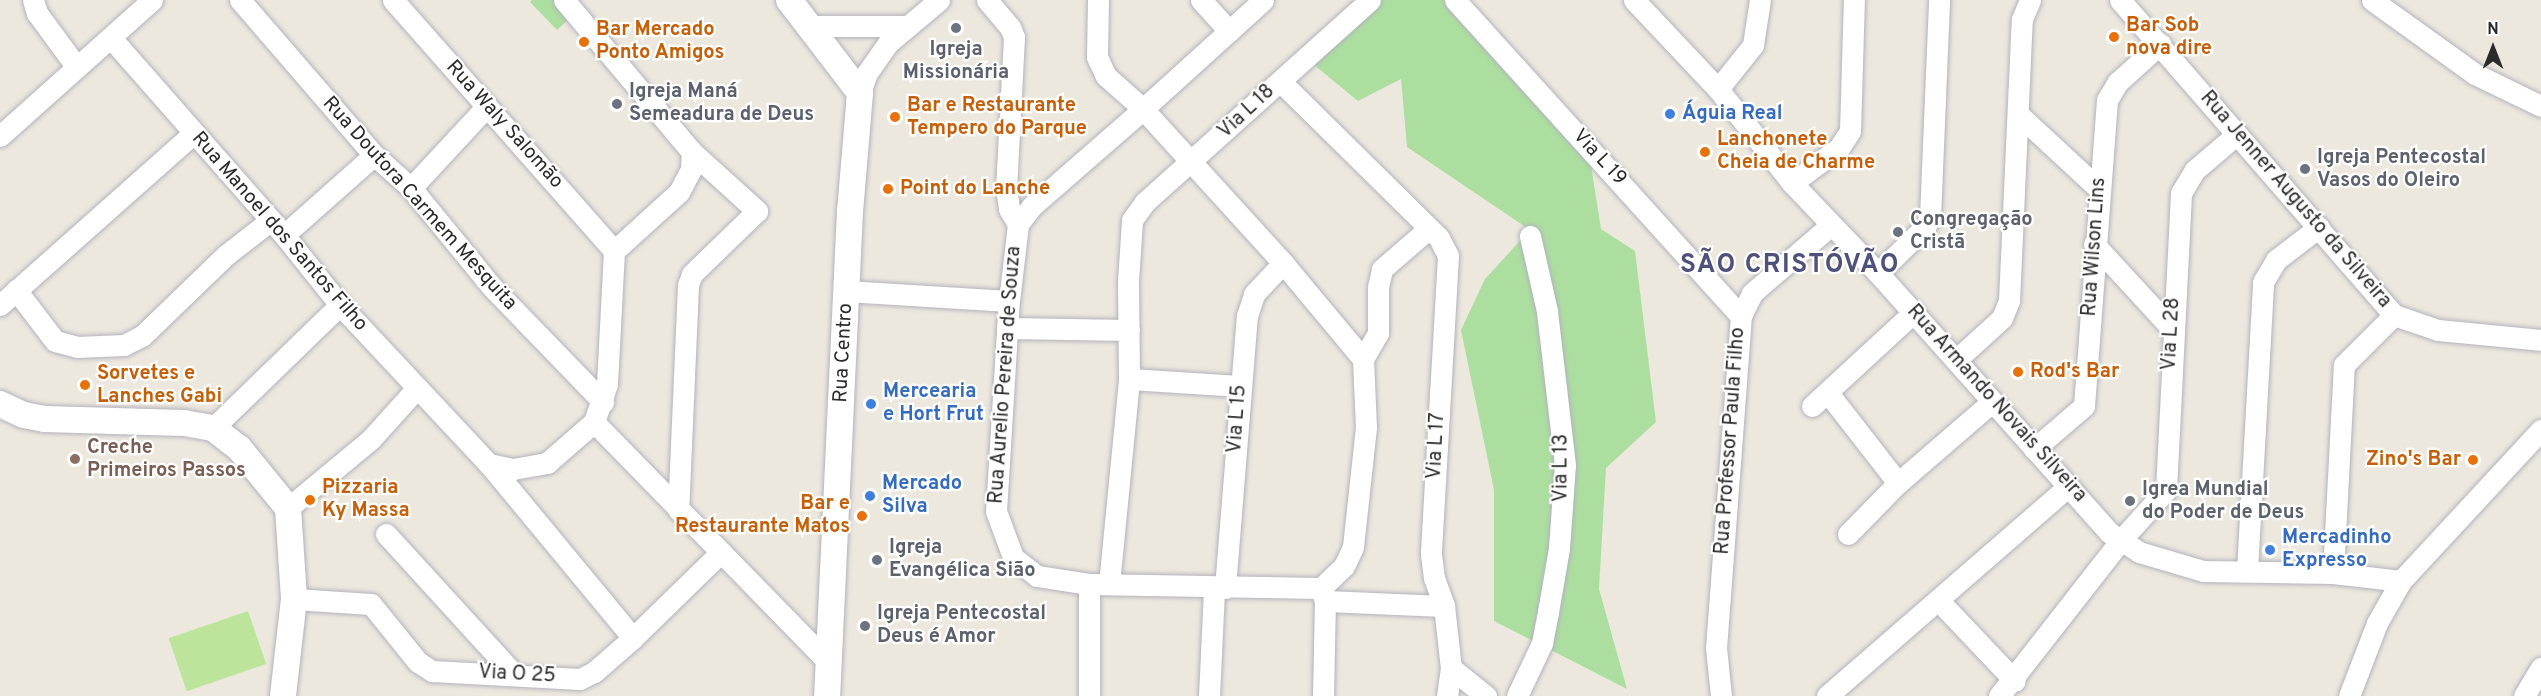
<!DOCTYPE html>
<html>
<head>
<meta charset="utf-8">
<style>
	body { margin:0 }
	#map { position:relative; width:2541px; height:696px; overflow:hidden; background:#ece8de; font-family:Overpass,sans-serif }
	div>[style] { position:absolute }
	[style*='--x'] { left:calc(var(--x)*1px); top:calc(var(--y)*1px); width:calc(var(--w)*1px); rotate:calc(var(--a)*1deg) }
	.green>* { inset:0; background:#acdf9f }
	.pitch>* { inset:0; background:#bce59b; transform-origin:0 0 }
	.roads { filter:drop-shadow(0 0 2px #b2b3be) drop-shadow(0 0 2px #b2b3be) }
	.minor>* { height:21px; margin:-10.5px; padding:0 10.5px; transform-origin:10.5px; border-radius:10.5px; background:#fff }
	.tertiary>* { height:26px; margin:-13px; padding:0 13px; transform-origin:13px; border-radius:13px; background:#fff }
	.dots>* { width:16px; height:16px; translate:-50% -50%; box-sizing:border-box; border:3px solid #fff; border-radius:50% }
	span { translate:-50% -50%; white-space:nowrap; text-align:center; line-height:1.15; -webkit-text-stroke:4.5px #fff; paint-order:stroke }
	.food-label { font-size:20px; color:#c56008; font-weight:700 }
	.left { translate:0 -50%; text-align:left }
	.right { translate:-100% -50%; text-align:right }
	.worship-label { font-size:20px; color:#5b616d; font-weight:700 }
	.street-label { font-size:20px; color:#2b2b2b }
	.shop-label { font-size:20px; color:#366cbe; font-weight:700 }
	.education-label { font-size:20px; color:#785e54; font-weight:700 }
	.district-label { font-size:26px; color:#4e5179; font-weight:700; letter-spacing:1.5px }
	.north { position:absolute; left:2463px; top:18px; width:60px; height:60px; -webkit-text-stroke:4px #fff; paint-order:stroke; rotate:0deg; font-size:16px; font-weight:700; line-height:24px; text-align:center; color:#2b2b2b }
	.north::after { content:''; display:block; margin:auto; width:21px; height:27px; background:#2b2b2b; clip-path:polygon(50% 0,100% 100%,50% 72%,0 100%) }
</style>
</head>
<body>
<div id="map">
	<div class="green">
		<div style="clip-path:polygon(532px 0,559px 0,573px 15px,557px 30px,530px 2px)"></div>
		<div style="clip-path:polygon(1375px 0,1460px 0,1590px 159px,1601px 229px,1635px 251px,1656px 422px,1606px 468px,1599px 589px,1627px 689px,1494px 621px,1494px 490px,1461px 330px,1485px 279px,1530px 230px,1407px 147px,1401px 79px,1358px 101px,1308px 60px)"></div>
	</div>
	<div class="pitch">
		<div style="left:248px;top:611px;width:56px;height:84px;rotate:71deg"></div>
	</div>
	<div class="roads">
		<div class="minor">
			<div style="--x:33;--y:0;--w:14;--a:73"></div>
			<div style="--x:37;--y:13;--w:66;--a:53.7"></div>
			<div style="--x:240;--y:0;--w:205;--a:49.2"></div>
			<div style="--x:374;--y:155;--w:50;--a:41.7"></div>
			<div style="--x:411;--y:188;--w:128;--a:50.7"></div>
			<div style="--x:492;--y:287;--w:160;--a:46"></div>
			<div style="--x:393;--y:0;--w:334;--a:48.6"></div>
			<div style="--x:564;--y:0;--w:199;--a:49.9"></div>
			<div style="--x:692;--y:152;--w:88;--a:42.2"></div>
			<div style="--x:757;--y:211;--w:91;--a:135.9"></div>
			<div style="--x:692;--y:274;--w:12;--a:110"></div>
			<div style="--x:688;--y:285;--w:225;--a:92.5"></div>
			<div style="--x:987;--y:0;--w:35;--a:50"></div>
			<div style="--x:1010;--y:27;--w:11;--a:68"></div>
			<div style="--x:1014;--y:37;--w:152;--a:93"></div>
			<div style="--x:1006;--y:189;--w:20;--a:81"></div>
			<div style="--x:1009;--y:209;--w:17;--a:59"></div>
			<div style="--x:1098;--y:0;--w:57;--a:91"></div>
			<div style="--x:1097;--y:57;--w:21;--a:65"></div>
			<div style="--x:1106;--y:76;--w:50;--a:41.7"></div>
			<div style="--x:1143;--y:109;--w:208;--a:47.7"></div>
			<div style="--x:1283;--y:263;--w:125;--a:50.2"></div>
			<div style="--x:1363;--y:359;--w:68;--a:87.5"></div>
			<div style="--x:1366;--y:427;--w:121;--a:96.2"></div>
			<div style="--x:1353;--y:547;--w:21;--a:115"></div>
			<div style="--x:1344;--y:566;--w:32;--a:136"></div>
			<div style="--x:1321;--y:588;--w:232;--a:-179"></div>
			<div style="--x:1089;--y:584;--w:53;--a:-171.3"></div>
			<div style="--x:1037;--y:576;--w:31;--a:-142"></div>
			<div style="--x:1013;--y:557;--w:49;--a:-110.3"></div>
			<div style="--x:996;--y:511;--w:210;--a:-86.5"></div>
			<div style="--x:1009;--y:301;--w:78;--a:-83.3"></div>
			<div style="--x:1018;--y:224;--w:23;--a:-52"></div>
			<div style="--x:1032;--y:206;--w:147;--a:-41.1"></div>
			<div style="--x:1143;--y:109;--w:162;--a:-42.2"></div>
			<div style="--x:1201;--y:0;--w:42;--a:47.9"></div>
			<div style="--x:1455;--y:0;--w:426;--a:47.9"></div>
			<div style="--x:1634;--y:0;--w:122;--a:46.7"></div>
			<div style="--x:1718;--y:89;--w:120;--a:51.8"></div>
			<div style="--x:1792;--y:183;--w:124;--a:46.3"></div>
			<div style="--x:1878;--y:273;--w:348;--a:48.3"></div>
			<div style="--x:2110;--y:533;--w:35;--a:33"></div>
			<div style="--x:2139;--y:552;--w:67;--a:16.5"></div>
			<div style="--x:2203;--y:571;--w:130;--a:0.9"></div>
			<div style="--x:2333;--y:573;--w:68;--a:6.7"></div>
			<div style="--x:2120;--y:0;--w:417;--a:49"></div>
			<div style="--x:2394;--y:315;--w:46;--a:18.8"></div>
			<div style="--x:2438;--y:330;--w:103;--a:5.5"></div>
			<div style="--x:2372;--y:0;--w:127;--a:35.7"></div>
			<div style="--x:2475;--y:74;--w:73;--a:25.9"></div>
			<div style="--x:811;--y:26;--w:96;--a:0"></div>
			<div style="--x:111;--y:38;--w:262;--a:48.7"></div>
			<div style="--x:284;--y:235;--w:90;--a:51.3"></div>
			<div style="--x:340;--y:305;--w:218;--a:46.9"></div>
			<div style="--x:489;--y:464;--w:226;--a:50.4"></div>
			<div style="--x:1281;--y:82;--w:222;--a:44.6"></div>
			<div style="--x:1439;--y:238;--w:20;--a:63"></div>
			<div style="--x:1448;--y:256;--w:298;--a:93.3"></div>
			<div style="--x:1431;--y:554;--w:24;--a:83"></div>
			<div style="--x:1434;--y:578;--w:30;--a:70"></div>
			<div style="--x:1444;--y:606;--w:62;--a:83.6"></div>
			<div style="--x:1451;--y:668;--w:28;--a:98"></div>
			<div style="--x:1718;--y:89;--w:56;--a:-51.5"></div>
			<div style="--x:1753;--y:45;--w:46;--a:-81.2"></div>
			<div style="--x:860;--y:93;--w:21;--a:-71"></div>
			<div style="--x:867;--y:73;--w:37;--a:-55"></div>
			<div style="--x:888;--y:43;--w:67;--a:-40.1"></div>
			<div style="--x:2018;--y:114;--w:110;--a:42.8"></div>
			<div style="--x:0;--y:136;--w:204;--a:-41.8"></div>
			<div style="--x:1792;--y:183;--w:59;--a:-36.7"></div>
			<div style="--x:1839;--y:148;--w:20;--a:-57"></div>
			<div style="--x:1850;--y:131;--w:131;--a:-88.3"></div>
			<div style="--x:411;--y:188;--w:110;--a:-47.2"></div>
			<div style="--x:284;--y:235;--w:120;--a:-41.6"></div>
			<div style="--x:2094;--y:244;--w:117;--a:47.4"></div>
			<div style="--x:1878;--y:273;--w:66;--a:-44.4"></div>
			<div style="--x:1925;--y:227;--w:11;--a:-63"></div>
			<div style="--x:1930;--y:217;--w:217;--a:-87.6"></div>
			<div style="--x:16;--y:290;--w:64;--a:52.6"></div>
			<div style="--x:55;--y:341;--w:23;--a:15"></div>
			<div style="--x:77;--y:347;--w:47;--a:-2.4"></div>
			<div style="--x:124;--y:345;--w:20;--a:-27"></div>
			<div style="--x:142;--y:336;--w:117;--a:-44"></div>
			<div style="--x:226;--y:255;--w:57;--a:-37.9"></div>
			<div style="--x:846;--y:291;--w:163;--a:3.5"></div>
			<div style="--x:0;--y:305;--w:259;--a:-41.6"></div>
			<div style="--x:1007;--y:328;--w:122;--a:0.9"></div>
			<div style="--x:1363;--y:359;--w:30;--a:-60"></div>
			<div style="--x:1378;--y:333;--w:46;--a:-90"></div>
			<div style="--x:1378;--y:287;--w:18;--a:-77"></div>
			<div style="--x:1382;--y:269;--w:60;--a:-40.9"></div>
			<div style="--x:1956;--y:360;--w:62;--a:-42.4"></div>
			<div style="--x:2002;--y:318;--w:18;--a:-68"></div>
			<div style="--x:2009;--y:301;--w:282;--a:-87.4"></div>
			<div style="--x:2022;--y:19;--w:21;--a:-67"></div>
			<div style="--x:1129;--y:379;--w:112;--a:3.6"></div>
			<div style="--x:1828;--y:393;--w:114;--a:52.1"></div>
			<div style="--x:1812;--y:406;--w:139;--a:-42.7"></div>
			<div style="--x:594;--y:422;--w:337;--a:45.7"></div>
			<div style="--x:213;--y:428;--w:177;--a:-44.1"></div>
			<div style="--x:2034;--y:449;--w:66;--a:-40.7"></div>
			<div style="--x:2084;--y:406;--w:307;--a:-85.7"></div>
			<div style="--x:2107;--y:100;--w:21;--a:-59"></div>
			<div style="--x:2118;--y:82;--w:57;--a:-42.1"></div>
			<div style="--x:489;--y:464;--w:25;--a:12"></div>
			<div style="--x:513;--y:469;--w:35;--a:-10"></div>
			<div style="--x:547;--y:463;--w:62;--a:-41.1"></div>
			<div style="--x:594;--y:422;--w:40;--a:-71.1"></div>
			<div style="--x:607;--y:384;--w:133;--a:-87"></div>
			<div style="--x:614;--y:251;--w:88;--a:-42.2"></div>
			<div style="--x:679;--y:192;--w:26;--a:-62"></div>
			<div style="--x:691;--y:169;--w:17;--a:-87"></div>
			<div style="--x:288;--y:508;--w:108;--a:-39.7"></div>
			<div style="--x:371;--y:439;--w:69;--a:-48"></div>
			<div style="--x:386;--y:534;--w:190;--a:47.6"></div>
			<div style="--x:1848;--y:534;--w:71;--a:-45.6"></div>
			<div style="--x:1898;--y:483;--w:124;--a:-40.8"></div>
			<div style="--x:2247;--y:571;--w:289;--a:-86.8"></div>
			<div style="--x:2263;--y:282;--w:26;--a:-59"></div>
			<div style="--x:2276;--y:260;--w:54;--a:-37.5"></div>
			<div style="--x:2333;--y:573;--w:208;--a:-87"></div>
			<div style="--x:2344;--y:365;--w:71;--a:-45"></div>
			<div style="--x:1089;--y:584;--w:112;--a:90"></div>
			<div style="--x:1109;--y:584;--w:206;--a:-84.4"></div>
			<div style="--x:1129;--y:379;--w:98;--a:-90.6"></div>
			<div style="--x:1128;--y:281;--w:61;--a:-86.2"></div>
			<div style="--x:1132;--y:220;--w:22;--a:-54"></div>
			<div style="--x:1145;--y:202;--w:302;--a:-41.9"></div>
			<div style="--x:1225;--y:588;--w:273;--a:-85.4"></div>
			<div style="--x:1247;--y:316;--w:23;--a:-72"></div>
			<div style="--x:1254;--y:294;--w:42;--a:-46.9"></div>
			<div style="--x:1321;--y:589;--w:13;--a:72"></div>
			<div style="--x:1325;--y:601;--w:95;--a:91.2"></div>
			<div style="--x:294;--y:599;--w:77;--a:3.7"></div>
			<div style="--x:371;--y:604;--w:75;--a:51"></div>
			<div style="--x:418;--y:662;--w:17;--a:33"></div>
			<div style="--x:432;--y:671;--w:148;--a:3.1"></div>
			<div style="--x:580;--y:679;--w:16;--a:-27"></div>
			<div style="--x:594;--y:672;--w:52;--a:-41.1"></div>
			<div style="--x:633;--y:638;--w:123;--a:-44.3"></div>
			<div style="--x:1325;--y:601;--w:119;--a:2.4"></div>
			<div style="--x:1939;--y:601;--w:110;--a:46.5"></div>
			<div style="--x:1451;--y:668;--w:45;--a:38.7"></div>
			<div style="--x:1209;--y:696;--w:108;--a:-87.3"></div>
			<div style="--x:1517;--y:696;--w:59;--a:-64.7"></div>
			<div style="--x:1542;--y:643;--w:32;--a:-79"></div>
			<div style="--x:1548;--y:612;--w:65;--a:-80.2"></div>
			<div style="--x:1559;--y:548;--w:83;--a:-85.9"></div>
			<div style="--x:1565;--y:465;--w:155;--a:-96.7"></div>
			<div style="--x:1547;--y:311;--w:77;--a:-102.8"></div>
			<div style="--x:1721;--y:696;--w:48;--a:-95.9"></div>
			<div style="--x:1716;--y:648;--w:333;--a:-85.7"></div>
			<div style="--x:1741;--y:316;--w:25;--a:-64"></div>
			<div style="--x:1752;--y:293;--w:104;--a:-40.7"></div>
			<div style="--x:1827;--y:696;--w:320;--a:-41"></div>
			<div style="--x:1999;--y:696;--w:198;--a:-52"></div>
			<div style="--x:2121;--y:540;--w:67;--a:-48"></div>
			<div style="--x:2166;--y:490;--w:297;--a:-87.1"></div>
			<div style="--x:2181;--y:193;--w:27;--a:-59"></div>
			<div style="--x:2195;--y:170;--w:55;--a:-40.6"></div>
			<div style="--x:2349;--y:696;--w:78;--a:-69"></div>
			<div style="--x:2377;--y:623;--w:48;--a:-60.3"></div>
			<div style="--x:2401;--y:581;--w:206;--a:-47.2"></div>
			<div style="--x:2524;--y:696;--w:33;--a:-59"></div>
		</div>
		<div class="tertiary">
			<div style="--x:789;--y:0;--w:117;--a:52.6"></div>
			<div style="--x:860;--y:93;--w:118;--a:94.8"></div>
			<div style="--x:850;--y:211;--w:486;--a:92.7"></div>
			<div style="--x:0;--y:404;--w:26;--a:25"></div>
			<div style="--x:24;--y:415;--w:21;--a:11"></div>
			<div style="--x:45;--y:419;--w:139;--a:1.6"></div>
			<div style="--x:184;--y:423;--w:29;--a:10"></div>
			<div style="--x:213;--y:428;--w:33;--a:38"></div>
			<div style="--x:239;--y:448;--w:77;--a:50.8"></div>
			<div style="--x:288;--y:508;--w:91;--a:86.2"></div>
			<div style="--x:294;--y:599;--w:98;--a:96.5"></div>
		</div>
	</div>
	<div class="dots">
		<div style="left:956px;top:28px;background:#6b7280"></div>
		<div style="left:2114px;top:37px;background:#e8710a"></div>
		<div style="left:584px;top:42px;background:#e8710a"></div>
		<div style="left:617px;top:104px;background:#6b7280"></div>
		<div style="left:1670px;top:114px;background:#3f7fe0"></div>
		<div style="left:895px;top:117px;background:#e8710a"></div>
		<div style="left:1705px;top:152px;background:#e8710a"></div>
		<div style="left:2305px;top:169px;background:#6b7280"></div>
		<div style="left:888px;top:189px;background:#e8710a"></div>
		<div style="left:1898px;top:232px;background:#6b7280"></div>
		<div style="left:2018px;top:372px;background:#e8710a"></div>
		<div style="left:85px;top:385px;background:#e8710a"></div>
		<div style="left:871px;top:404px;background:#3f7fe0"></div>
		<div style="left:75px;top:459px;background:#8d6e63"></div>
		<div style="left:2473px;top:460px;background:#e8710a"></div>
		<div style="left:870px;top:496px;background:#3f7fe0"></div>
		<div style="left:310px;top:500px;background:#e8710a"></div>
		<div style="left:2130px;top:501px;background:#6b7280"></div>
		<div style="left:862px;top:516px;background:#e8710a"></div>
		<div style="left:2270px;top:550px;background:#3f7fe0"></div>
		<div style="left:877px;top:560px;background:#6b7280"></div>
		<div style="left:865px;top:626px;background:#6b7280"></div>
	</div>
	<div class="food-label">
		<span class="left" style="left:2126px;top:38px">Bar Sob<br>nova dire</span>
		<span class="left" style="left:596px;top:42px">Bar Mercado<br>Ponto Amigos</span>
		<span class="left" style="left:907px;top:118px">Bar e Restaurante<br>Tempero do Parque</span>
		<span class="left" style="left:1717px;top:152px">Lanchonete<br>Cheia de Charme</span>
		<span class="left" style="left:900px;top:189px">Point do Lanche</span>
		<span class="left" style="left:2030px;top:372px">Rod's Bar</span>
		<span class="left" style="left:97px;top:386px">Sorvetes e<br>Lanches Gabi</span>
		<span class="right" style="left:2461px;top:460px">Zino's Bar</span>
		<span class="left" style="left:322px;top:500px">Pizzaria<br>Ky Massa</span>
		<span class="right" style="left:850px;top:516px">Bar e<br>Restaurante Matos</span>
	</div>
	<div class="worship-label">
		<span style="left:956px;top:62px">Igreja<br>Missionária</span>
		<span class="left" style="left:629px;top:104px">Igreja Maná<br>Semeadura de Deus</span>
		<span class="left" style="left:2317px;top:170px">Igreja Pentecostal<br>Vasos do Oleiro</span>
		<span class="left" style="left:1910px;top:232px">Congregação<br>Cristã</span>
		<span class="left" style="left:2142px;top:502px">Igrea Mundial<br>do Poder de Deus</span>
		<span class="left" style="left:889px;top:560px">Igreja<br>Evangélica Sião</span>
		<span class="left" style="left:877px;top:626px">Igreja Pentecostal<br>Deus é Amor</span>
	</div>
	<div class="street-label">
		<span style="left:1247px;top:112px;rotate:-43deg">Via L 18</span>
		<span style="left:504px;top:125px;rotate:48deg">Rua Waly Salomão</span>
		<span style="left:1599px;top:158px;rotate:47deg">Via L 19</span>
		<span style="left:2295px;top:200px;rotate:49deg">Rua Jenner Augusto da Silveira</span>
		<span style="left:419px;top:204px;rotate:48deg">Rua Doutora Carmem Mesquita</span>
		<span style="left:279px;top:232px;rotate:49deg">Rua Manoel dos Santos Filho</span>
		<span style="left:2095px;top:247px;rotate:-86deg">Rua Wilson Lins</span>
		<span style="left:2172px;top:334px;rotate:-87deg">Via L 28</span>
		<span style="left:844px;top:353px;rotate:-87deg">Rua Centro</span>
		<span style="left:1006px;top:375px;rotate:-86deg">Rua Aurelio Pereira de Souza</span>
		<span style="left:1996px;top:404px;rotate:48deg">Rua Armando Novais Silveira</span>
		<span style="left:1238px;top:419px;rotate:-86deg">Via L 15</span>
		<span style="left:1731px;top:441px;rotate:-86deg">Rua Professor Paula Filho</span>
		<span style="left:1437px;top:446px;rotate:-87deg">Via L 17</span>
		<span style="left:1562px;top:468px;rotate:-90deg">Via L 13</span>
		<span style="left:517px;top:675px;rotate:3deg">Via O 25</span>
	</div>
	<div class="shop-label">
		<span class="left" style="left:1682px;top:114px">Águia Real</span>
		<span class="left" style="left:883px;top:404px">Mercearia<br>e Hort Frut</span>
		<span class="left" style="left:882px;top:496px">Mercado<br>Silva</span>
		<span class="left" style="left:2282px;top:550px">Mercadinho<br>Expresso</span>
	</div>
	<div class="education-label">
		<span class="left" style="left:87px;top:460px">Creche<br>Primeiros Passos</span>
	</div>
	<div class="district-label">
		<span style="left:1790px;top:266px">SÃO CRISTÓVÃO</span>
	</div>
	<div class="north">N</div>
</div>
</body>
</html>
